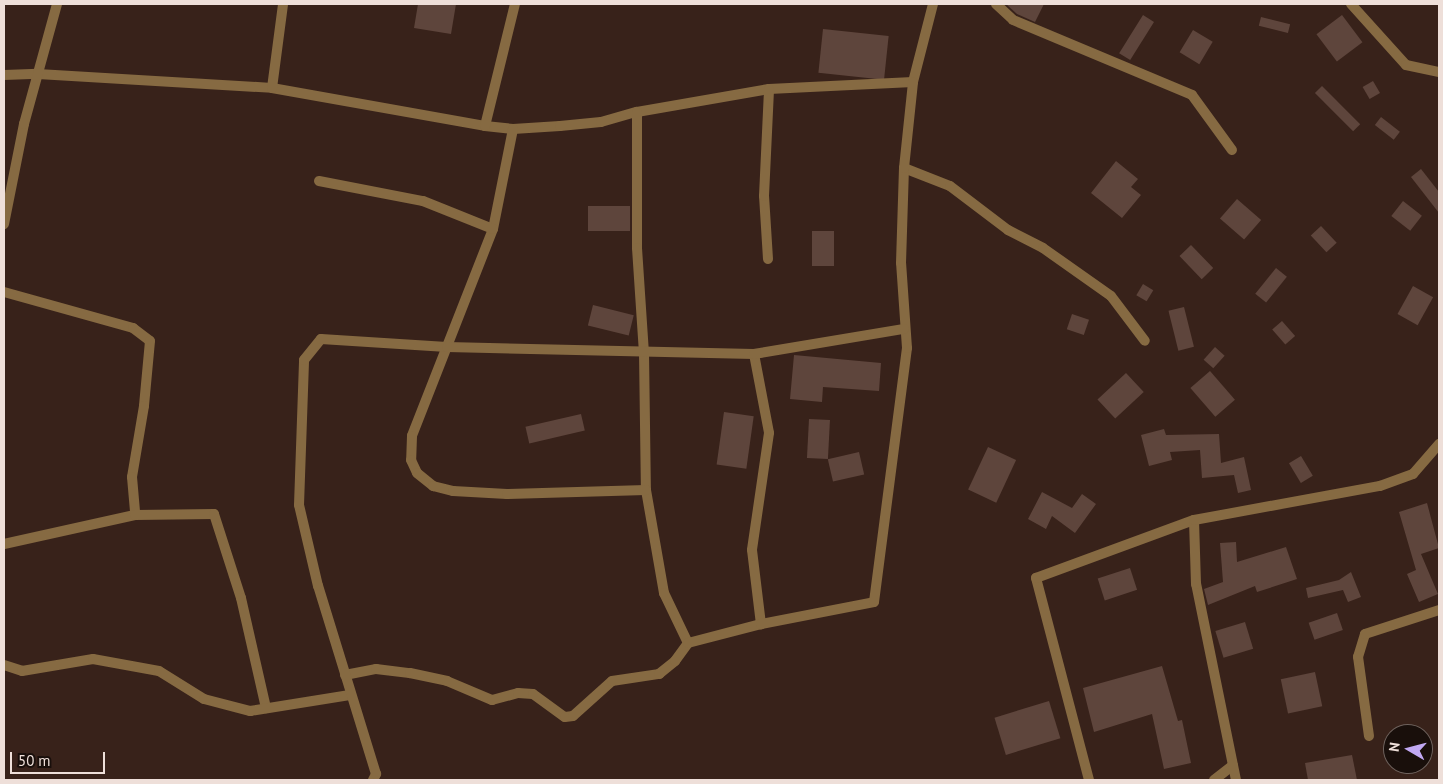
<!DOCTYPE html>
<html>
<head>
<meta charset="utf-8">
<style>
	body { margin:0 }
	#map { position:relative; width:1443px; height:784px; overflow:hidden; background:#38221a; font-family:"PT Sans",sans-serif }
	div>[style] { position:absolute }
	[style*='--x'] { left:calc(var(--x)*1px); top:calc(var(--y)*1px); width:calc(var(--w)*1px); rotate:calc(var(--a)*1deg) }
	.building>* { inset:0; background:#5e453c; transform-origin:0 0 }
	.minor>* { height:10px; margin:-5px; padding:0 5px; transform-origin:5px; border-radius:5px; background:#866a42 }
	span { translate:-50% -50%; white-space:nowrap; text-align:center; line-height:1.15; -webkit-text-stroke:4.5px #190f0b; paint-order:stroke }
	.frame { position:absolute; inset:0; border:5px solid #eedfd9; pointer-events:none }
	.north { position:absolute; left:1383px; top:724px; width:50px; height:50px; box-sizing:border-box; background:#190f0b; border:1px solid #6e625d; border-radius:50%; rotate:278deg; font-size:14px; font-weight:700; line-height:20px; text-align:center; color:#eedfd9 }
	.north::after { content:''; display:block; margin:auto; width:18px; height:22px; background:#c1a8f3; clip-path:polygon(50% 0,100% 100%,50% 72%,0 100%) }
	.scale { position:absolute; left:10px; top:752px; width:95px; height:22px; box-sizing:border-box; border:2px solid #eedfd9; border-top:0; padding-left:6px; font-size:15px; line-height:18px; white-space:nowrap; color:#eedfd9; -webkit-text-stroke:4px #190f0b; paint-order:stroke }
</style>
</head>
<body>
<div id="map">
	<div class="building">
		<div style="clip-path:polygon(418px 4px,456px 4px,451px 34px,414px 28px)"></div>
		<div style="clip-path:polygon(1006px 4px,1044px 4px,1035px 22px,1017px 14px)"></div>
		<div style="left:1143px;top:15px;width:13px;height:45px;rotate:32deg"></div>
		<div style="left:1342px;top:15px;width:34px;height:32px;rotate:53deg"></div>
		<div style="left:1261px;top:17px;width:30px;height:9px;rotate:14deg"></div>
		<div style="left:823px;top:29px;width:66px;height:44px;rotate:6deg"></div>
		<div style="left:1193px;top:30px;width:23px;height:26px;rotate:31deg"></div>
		<div style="left:1373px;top:81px;width:14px;height:12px;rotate:60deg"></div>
		<div style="left:1322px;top:86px;width:54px;height:10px;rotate:45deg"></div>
		<div style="left:1381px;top:117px;width:24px;height:10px;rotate:38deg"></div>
		<div style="clip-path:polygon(1116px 161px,1138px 179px,1131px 187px,1141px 195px,1122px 218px,1091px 193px)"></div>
		<div style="clip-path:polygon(1421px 169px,1439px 192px,1439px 213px,1411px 177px)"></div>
		<div style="left:1237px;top:199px;width:32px;height:26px;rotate:41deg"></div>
		<div style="left:1403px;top:201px;width:24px;height:19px;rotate:38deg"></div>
		<div style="left:630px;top:206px;width:25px;height:42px;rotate:90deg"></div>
		<div style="left:1321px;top:226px;width:23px;height:14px;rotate:47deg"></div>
		<div style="left:812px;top:231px;width:22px;height:35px"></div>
		<div style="left:1191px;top:245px;width:32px;height:16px;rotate:46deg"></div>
		<div style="left:1276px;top:268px;width:14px;height:33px;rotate:39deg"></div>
		<div style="left:1143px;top:284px;width:12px;height:13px;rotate:31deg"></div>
		<div style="left:1413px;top:286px;width:23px;height:32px;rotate:29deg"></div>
		<div style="left:593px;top:305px;width:42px;height:21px;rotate:14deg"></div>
		<div style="left:1184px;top:307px;width:41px;height:16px;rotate:76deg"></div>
		<div style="left:1072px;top:314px;width:18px;height:16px;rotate:19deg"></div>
		<div style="left:1282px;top:321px;width:20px;height:13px;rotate:49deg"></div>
		<div style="left:1215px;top:347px;width:13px;height:17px;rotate:42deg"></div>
		<div style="clip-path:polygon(794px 355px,881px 363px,879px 391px,823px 387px,822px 402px,790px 399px)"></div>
		<div style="left:1210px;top:371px;width:38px;height:26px;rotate:49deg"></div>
		<div style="left:1126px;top:373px;width:26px;height:39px;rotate:47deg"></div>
		<div style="left:724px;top:412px;width:30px;height:53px;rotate:8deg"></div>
		<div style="left:581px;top:414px;width:17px;height:57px;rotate:77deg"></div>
		<div style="left:809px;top:419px;width:21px;height:39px;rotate:3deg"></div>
		<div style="clip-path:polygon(1164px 429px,1166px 435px,1219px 434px,1221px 463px,1244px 457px,1251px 490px,1238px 493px,1234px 475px,1202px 478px,1200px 450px,1170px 452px,1172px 460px,1149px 466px,1141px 435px)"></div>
		<div style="left:988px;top:447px;width:31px;height:47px;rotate:25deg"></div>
		<div style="left:859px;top:452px;width:23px;height:32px;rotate:77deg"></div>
		<div style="left:1301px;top:456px;width:23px;height:14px;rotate:59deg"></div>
		<div style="clip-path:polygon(1042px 492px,1072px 508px,1082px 494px,1096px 504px,1075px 533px,1052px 516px,1046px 529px,1028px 519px)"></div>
		<div style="clip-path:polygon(1427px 503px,1439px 548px,1421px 554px,1438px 594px,1419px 602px,1407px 574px,1416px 570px,1399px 512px)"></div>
		<div style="clip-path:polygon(1236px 542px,1237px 562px,1286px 547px,1297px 579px,1257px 592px,1255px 586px,1208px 605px,1204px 589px,1223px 582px,1220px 543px)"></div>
		<div style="left:1130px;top:568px;width:23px;height:34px;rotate:72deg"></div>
		<div style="clip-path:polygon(1351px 572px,1361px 597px,1348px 602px,1343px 590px,1308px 598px,1306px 588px,1339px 580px)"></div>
		<div style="left:1337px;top:613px;width:18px;height:30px;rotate:71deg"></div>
		<div style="left:1245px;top:622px;width:28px;height:31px;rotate:73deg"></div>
		<div style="clip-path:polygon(1162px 666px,1178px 721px,1182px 720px,1191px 763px,1164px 769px,1152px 714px,1094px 732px,1083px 688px)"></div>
		<div style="left:1315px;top:672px;width:35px;height:35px;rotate:78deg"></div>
		<div style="left:1049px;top:701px;width:39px;height:57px;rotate:73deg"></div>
		<div style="clip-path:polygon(1352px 755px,1357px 780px,1308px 780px,1305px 763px)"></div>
	</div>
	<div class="minor">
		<div style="--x:996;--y:4;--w:23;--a:43"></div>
		<div style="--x:1013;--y:20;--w:194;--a:22.7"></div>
		<div style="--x:1192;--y:95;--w:68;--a:54"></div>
		<div style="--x:1351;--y:4;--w:82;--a:48"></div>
		<div style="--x:1406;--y:65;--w:34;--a:12"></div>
		<div style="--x:4;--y:75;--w:34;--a:-2"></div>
		<div style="--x:38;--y:74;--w:234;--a:3.4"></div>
		<div style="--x:272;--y:88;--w:216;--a:10.1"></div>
		<div style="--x:485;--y:126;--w:28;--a:6"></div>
		<div style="--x:513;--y:129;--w:47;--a:-3.7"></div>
		<div style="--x:560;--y:126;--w:41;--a:-5.6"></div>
		<div style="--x:601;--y:122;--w:37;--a:-16"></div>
		<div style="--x:637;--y:112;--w:134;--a:-9.9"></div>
		<div style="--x:769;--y:89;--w:144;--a:-2.8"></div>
		<div style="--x:913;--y:82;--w:81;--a:-75.6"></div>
		<div style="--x:272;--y:88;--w:85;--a:-82.5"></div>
		<div style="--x:637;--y:112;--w:136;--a:90"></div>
		<div style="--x:637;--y:248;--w:105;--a:86.2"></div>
		<div style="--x:644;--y:353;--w:137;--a:89.2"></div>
		<div style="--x:646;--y:490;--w:105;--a:80.1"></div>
		<div style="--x:664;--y:593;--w:55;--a:64.4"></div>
		<div style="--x:485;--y:126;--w:126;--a:-76.2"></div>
		<div style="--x:513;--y:129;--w:102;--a:101.3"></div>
		<div style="--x:493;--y:229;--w:222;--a:111.4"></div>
		<div style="--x:412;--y:436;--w:24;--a:92"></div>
		<div style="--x:411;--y:460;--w:14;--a:65"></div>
		<div style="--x:417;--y:473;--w:21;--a:39"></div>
		<div style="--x:433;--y:486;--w:21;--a:14"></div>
		<div style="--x:453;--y:491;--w:54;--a:3.2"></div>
		<div style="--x:507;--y:494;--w:139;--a:-1.6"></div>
		<div style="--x:904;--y:168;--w:49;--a:21.4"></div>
		<div style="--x:950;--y:186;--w:73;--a:37.2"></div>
		<div style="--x:1008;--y:230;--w:39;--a:27"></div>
		<div style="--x:1043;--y:248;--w:83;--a:35.2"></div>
		<div style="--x:1111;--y:296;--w:56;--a:52.9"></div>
		<div style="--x:319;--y:181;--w:106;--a:10.9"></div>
		<div style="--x:423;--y:201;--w:75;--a:21.8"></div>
		<div style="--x:4;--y:224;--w:102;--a:-78.7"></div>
		<div style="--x:24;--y:124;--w:124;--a:-74.6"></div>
		<div style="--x:768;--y:259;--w:63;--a:-93.6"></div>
		<div style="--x:764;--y:196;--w:107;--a:-87.3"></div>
		<div style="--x:4;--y:292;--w:134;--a:15.6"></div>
		<div style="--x:133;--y:328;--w:21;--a:37"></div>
		<div style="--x:150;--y:341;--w:65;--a:95.3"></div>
		<div style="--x:144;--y:406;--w:72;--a:99.6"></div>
		<div style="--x:132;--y:477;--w:38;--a:85"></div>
		<div style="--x:754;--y:354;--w:80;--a:79.2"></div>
		<div style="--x:769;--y:433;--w:118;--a:98.3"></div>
		<div style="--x:752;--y:550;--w:75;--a:83.1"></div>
		<div style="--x:4;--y:544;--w:134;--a:-12.5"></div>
		<div style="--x:135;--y:515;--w:79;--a:-0.7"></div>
		<div style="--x:214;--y:514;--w:88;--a:72.2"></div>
		<div style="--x:241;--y:598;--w:113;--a:77.2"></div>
		<div style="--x:4;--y:665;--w:19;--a:18"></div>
		<div style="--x:22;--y:671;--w:72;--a:-9.6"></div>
		<div style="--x:93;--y:659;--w:67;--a:10.3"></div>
		<div style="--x:159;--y:671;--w:53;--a:31.9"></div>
		<div style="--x:204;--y:699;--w:48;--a:14.6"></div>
		<div style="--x:250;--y:711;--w:101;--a:-9.1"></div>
		<div style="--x:345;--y:675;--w:32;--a:-11"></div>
		<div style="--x:376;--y:669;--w:34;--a:7"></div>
		<div style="--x:410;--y:673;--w:38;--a:12"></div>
		<div style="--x:447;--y:681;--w:49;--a:22.9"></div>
		<div style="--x:492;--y:700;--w:27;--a:-15"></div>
		<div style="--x:518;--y:693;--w:15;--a:4"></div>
		<div style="--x:533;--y:694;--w:39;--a:36"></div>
		<div style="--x:565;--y:717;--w:8;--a:-7"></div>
		<div style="--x:573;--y:716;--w:52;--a:-41.9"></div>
		<div style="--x:612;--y:681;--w:48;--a:-8.5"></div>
		<div style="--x:659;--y:674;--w:21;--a:-39"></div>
		<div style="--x:675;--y:661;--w:22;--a:-54"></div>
		<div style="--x:688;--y:643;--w:75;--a:-14.6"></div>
		<div style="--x:761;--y:624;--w:115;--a:-11"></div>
		<div style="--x:874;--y:602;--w:256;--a:-82.6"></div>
		<div style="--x:907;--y:348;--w:85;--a:-94"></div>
		<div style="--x:901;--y:263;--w:95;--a:-88.2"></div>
		<div style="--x:904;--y:168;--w:86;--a:-84"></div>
		<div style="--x:1369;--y:736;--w:80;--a:-97.9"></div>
		<div style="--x:1358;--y:657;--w:24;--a:-73"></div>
		<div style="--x:1365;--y:634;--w:78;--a:-18"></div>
		<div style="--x:373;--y:780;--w:7;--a:-63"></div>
		<div style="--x:376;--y:774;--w:197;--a:-107.1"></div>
		<div style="--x:318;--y:586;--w:83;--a:-103.2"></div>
		<div style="--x:299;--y:505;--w:145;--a:-88"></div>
		<div style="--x:304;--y:360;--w:27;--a:-51"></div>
		<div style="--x:321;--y:339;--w:126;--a:3.6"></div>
		<div style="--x:447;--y:347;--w:307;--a:1.3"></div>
		<div style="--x:754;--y:354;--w:152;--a:-9.5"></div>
		<div style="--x:1089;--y:780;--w:209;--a:-104.7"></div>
		<div style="--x:1036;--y:578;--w:168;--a:-20.2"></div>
		<div style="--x:1214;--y:780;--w:24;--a:-38"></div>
		<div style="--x:1236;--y:780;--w:200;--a:-101.5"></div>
		<div style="--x:1196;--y:584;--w:64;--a:-91.8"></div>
		<div style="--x:1194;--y:520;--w:189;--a:-10.4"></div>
		<div style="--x:1380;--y:486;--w:35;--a:-20"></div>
		<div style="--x:1413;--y:474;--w:40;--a:-49"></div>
	</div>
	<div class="frame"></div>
	<div class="north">N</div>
	<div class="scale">50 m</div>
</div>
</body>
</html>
